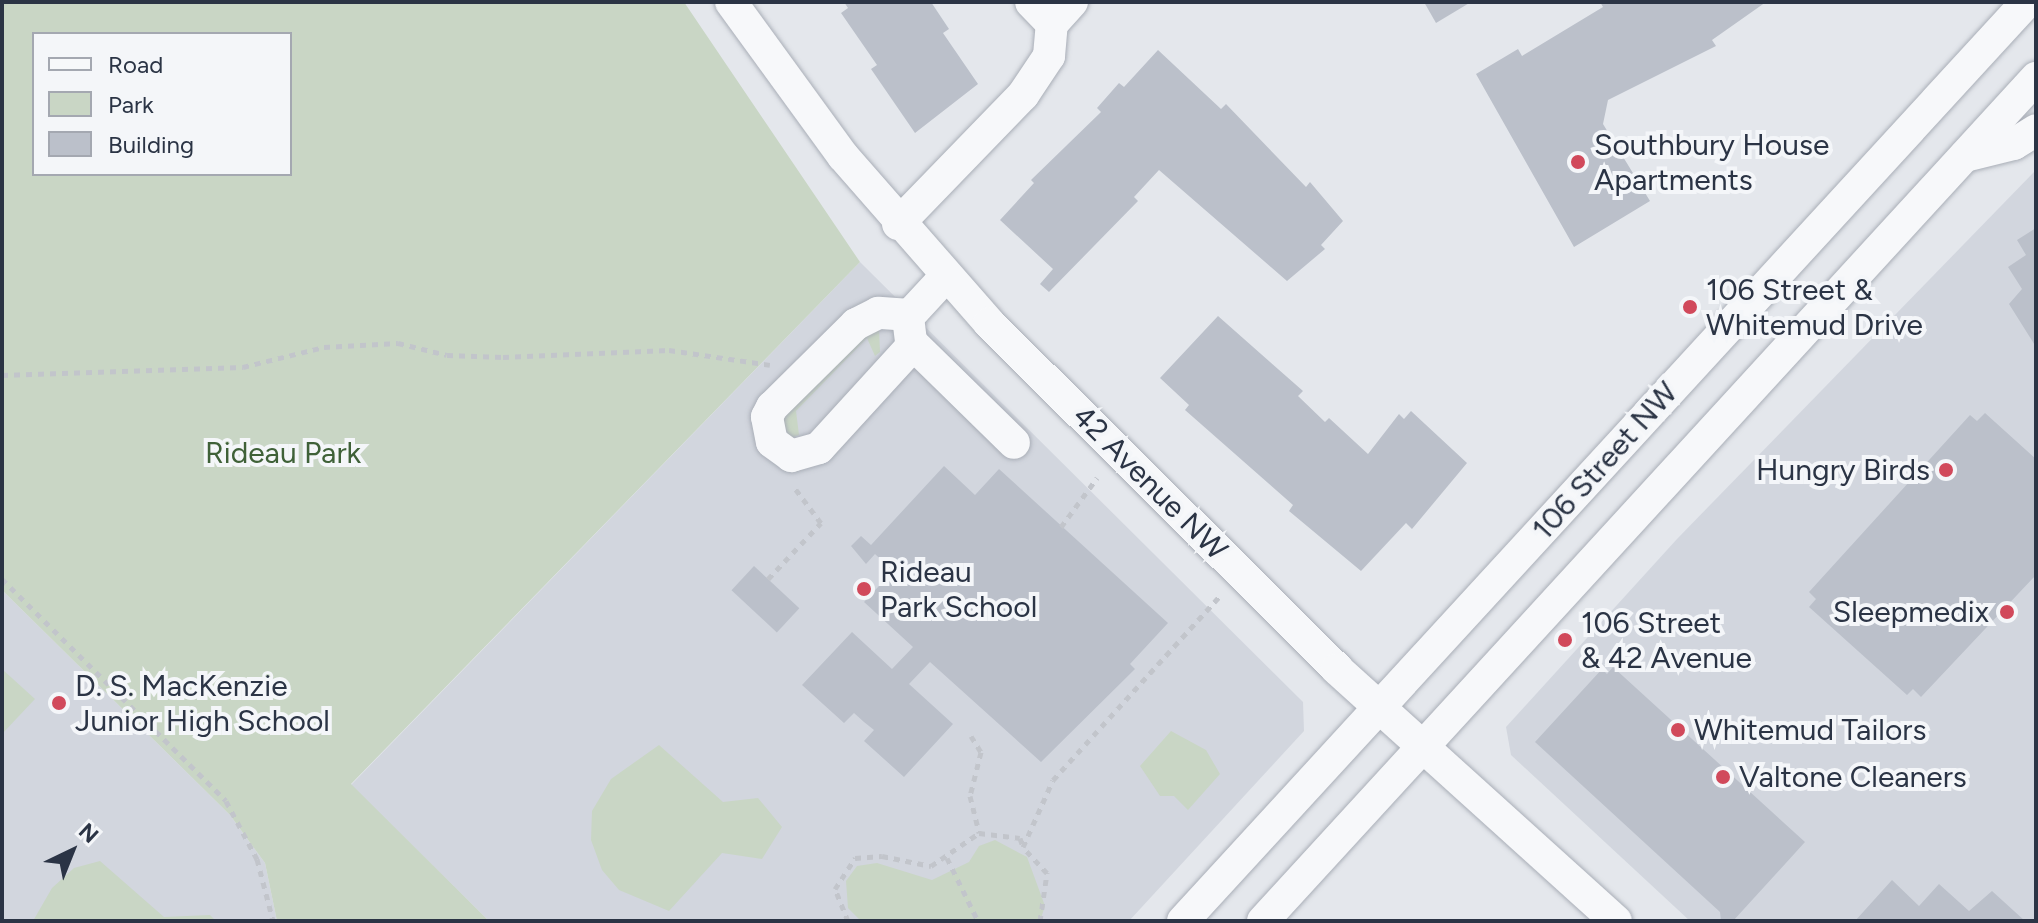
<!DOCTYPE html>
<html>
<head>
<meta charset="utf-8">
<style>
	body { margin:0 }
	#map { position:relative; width:2038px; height:923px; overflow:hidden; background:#e4e7ec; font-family:Figtree,sans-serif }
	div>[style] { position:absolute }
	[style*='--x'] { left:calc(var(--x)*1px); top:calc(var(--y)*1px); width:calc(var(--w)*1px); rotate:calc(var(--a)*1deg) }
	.built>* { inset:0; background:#d2d6de }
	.green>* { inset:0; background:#c9d6c5 }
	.building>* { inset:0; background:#bbc0ca; transform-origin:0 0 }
	.path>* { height:5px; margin-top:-2.5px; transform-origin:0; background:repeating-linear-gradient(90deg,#c2c5cb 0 6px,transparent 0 12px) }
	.roads { filter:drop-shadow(0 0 2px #a9aeb7) drop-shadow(0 0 2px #a9aeb7) }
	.minor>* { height:32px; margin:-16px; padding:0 16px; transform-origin:16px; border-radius:16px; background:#f7f8fa }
	.dots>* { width:22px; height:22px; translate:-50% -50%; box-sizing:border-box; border:4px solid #f4f6f9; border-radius:50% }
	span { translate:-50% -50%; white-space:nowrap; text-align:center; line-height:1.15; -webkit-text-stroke:8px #f4f6f9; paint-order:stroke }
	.poi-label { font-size:30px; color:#2b3445 }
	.left { translate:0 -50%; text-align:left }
	.right { translate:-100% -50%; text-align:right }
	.park-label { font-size:30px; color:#3f6138 }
	.street-label { font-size:30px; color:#2b3445 }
	.frame { position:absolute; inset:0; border:4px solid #2b3445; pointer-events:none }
	.legend { position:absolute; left:32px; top:32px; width:260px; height:144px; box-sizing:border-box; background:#f4f6f9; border:2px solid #a4a8b1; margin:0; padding:10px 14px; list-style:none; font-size:24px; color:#2b3445 }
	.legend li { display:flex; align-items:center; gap:16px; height:40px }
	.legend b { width:40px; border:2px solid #a4a8b1 }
	.north { position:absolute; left:32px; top:811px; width:80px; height:80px; -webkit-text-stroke:6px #f4f6f9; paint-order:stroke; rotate:43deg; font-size:22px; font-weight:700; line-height:32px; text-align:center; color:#2b3445 }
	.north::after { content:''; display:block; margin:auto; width:28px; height:36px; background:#2b3445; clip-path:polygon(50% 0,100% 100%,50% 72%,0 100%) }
</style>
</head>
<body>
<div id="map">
	<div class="built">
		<div style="clip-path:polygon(2036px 170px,2036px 921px,1690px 921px,1511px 755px,1506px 727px,1677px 539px)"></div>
		<div style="clip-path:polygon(860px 262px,1303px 702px,1304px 731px,1129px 921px,489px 921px,351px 785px)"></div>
		<div style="clip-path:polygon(2px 590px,230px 815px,265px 863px,277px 921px,2px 921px)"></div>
	</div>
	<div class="green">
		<div style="clip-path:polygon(evenodd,2px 2px,684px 2px,860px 262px,351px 784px,489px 921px,277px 921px,265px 863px,230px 815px,2px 590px,2px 2px,290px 34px,290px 174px,34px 174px,34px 34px,290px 34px)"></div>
		<div style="clip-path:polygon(879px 329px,880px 352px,875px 356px,867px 338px,796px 411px,799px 435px,788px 439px,782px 413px,854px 341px)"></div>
		<div style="clip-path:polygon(2px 669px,35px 699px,2px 734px)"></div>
		<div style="clip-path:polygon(1171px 731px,1206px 750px,1220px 774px,1188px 810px,1174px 796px,1160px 796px,1140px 766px)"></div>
		<div style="clip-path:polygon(659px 745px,723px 802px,758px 798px,782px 827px,762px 859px,722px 853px,669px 911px,619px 890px,602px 870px,591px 840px,592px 811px,611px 779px)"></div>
		<div style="clip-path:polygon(995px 840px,1027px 857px,1045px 906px,1040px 921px,861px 921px,848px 908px,846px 881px,857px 866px,877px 863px,932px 880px,969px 862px,979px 846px)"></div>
		<div style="clip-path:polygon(100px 861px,164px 917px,210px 915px,216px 921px,33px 921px,52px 888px,74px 868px)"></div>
	</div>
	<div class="building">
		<div style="clip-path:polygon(844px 2px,931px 2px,949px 29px,943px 33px,978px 84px,915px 133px,871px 69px,877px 65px,841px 13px,848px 8px)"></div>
		<div style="clip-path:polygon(1424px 2px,1471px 2px,1436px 23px)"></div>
		<div style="clip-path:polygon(1600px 2px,1766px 2px,1712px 40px,1716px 46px,1608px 100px,1603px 124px,1650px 201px,1574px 247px,1476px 74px,1518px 49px,1522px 56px,1603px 7px)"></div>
		<div style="clip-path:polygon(1158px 50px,1221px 109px,1226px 104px,1306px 187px,1310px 182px,1343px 221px,1321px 245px,1325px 249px,1287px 281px,1159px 170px,1134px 197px,1138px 201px,1049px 292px,1040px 284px,1053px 269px,1000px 220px,1034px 183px,1031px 180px,1101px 112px,1097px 108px,1119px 83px,1124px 87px)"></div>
		<div style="clip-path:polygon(2036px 228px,2036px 347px,2009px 304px,2022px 289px,2008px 267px,2026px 255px,2017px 240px)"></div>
		<div style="clip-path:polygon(1218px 316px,1303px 391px,1298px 396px,1325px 422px,1329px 418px,1368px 454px,1399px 414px,1404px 419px,1411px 411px,1467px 463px,1412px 529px,1406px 523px,1361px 571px,1289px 511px,1293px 505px,1185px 410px,1189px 405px,1160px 378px)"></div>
		<div style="clip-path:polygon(1985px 413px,2036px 459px,2036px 575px,1921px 697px,1913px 689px,1907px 695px,1809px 607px,1816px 599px,1809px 592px,1970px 415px,1977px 421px)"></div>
		<div style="clip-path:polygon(944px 466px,975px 495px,999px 469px,1168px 623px,1130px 664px,1135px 669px,1041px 762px,930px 662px,909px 684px,953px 724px,904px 777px,864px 741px,874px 730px,864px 722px,854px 713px,844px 723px,802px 685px,852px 632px,892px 669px,913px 647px,864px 602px,893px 571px,875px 554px,866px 564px,851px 546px,861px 536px,871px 545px)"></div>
		<div style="left:754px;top:566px;width:62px;height:33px;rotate:43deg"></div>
		<div style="clip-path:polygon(1613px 667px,1805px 842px,1733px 921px,1721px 921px,1720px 912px,1535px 742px,1602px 669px,1607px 674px)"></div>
		<div style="clip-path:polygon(1892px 880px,1919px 906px,1939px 884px,1969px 911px,1992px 891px,2025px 921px,1855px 921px)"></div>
	</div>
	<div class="path">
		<div style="--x:2;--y:375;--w:241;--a:-1.9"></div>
		<div style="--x:243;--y:367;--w:83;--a:-13.9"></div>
		<div style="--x:324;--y:347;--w:74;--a:-3.1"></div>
		<div style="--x:398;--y:343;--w:50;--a:13.8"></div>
		<div style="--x:447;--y:355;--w:56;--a:2"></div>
		<div style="--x:503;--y:357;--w:166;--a:-2.4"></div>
		<div style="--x:669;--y:350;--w:102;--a:8.4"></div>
		<div style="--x:1061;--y:527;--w:61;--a:-53.7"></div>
		<div style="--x:2;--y:579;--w:315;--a:44.7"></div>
		<div style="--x:226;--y:801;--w:66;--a:61.9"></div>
		<div style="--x:257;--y:859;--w:64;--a:75.5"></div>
		<div style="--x:768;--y:579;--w:77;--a:-46.6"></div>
		<div style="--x:821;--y:523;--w:45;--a:-126.9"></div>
		<div style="--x:971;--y:736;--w:19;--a:58"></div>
		<div style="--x:981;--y:752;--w:45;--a:104"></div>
		<div style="--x:970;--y:796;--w:38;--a:76"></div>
		<div style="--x:979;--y:833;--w:41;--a:7"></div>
		<div style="--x:1020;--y:838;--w:9;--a:72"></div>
		<div style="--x:947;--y:858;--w:70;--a:63.8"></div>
		<div style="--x:848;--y:921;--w:35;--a:-112"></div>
		<div style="--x:835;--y:889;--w:37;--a:-57"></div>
		<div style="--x:855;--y:858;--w:27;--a:-4"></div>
		<div style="--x:882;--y:856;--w:50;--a:11.5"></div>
		<div style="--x:931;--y:866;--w:58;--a:-34.5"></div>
		<div style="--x:1040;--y:921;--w:49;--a:-81.7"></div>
		<div style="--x:1047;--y:873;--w:35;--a:-133"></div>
		<div style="--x:1023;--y:847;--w:73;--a:-65.9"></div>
		<div style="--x:1053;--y:780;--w:247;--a:-47.8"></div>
	</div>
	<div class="roads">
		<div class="minor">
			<div style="--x:731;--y:2;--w:190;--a:54"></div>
			<div style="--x:843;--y:156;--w:222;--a:48.8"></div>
			<div style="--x:989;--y:323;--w:491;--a:44.8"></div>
			<div style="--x:1337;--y:669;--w:376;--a:42.1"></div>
			<div style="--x:1052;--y:24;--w:30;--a:-48"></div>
			<div style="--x:1965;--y:156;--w:50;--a:-13.8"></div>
			<div style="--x:2014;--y:144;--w:26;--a:-32"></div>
			<div style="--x:898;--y:224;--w:180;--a:-45.9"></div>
			<div style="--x:1023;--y:95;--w:47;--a:-56.3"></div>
			<div style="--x:1049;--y:56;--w:32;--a:-85"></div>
			<div style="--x:1052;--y:24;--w:30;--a:-134"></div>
			<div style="--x:946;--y:276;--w:56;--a:132.8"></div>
			<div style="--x:908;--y:317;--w:25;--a:83"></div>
			<div style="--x:911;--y:342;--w:144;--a:44.4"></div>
			<div style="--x:910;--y:315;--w:32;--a:-176"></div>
			<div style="--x:878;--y:313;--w:25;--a:153"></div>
			<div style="--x:856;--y:324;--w:118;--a:135.3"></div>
			<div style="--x:772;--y:407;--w:11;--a:117"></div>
			<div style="--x:767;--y:417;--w:25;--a:79"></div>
			<div style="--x:772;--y:442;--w:24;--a:36"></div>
			<div style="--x:791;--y:456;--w:29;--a:-16"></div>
			<div style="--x:819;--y:448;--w:139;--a:-47.6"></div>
			<div style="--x:1183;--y:921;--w:1248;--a:-47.44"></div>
			<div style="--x:1263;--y:921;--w:1144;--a:-47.48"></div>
		</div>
	</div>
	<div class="dots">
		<div style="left:1578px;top:162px;background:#d1495b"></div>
		<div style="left:1690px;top:307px;background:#d1495b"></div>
		<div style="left:1946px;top:470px;background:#d1495b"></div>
		<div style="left:864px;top:589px;background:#d1495b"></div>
		<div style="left:2007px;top:612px;background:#d1495b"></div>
		<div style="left:1565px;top:640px;background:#d1495b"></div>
		<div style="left:59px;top:703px;background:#d1495b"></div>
		<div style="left:1678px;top:730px;background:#d1495b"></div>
		<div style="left:1723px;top:777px;background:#d1495b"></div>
	</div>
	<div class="poi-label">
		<span class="left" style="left:1594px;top:162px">Southbury House<br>Apartments</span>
		<span class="left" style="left:1706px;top:307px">106 Street &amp;<br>Whitemud Drive</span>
		<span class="right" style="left:1930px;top:470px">Hungry Birds</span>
		<span class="left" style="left:880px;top:589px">Rideau<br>Park School</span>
		<span class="right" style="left:1989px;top:612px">Sleepmedix</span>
		<span class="left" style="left:1581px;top:640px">106 Street<br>&amp; 42 Avenue</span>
		<span class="left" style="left:75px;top:703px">D. S. MacKenzie<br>Junior High School</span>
		<span class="left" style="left:1694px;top:730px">Whitemud Tailors</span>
		<span class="left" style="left:1739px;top:777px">Valtone Cleaners</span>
	</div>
	<div class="park-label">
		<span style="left:283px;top:453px">Rideau Park</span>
	</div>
	<div class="street-label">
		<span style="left:1605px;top:461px;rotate:-48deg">106 Street NW</span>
		<span style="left:1150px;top:483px;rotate:45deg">42 Avenue NW</span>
	</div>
	<div class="frame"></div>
	<ul class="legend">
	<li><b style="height:10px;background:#f7f8fa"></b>Road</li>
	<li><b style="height:22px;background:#c9d6c5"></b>Park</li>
	<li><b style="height:22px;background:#bbc0ca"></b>Building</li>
	</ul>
	<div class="north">N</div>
</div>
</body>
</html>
